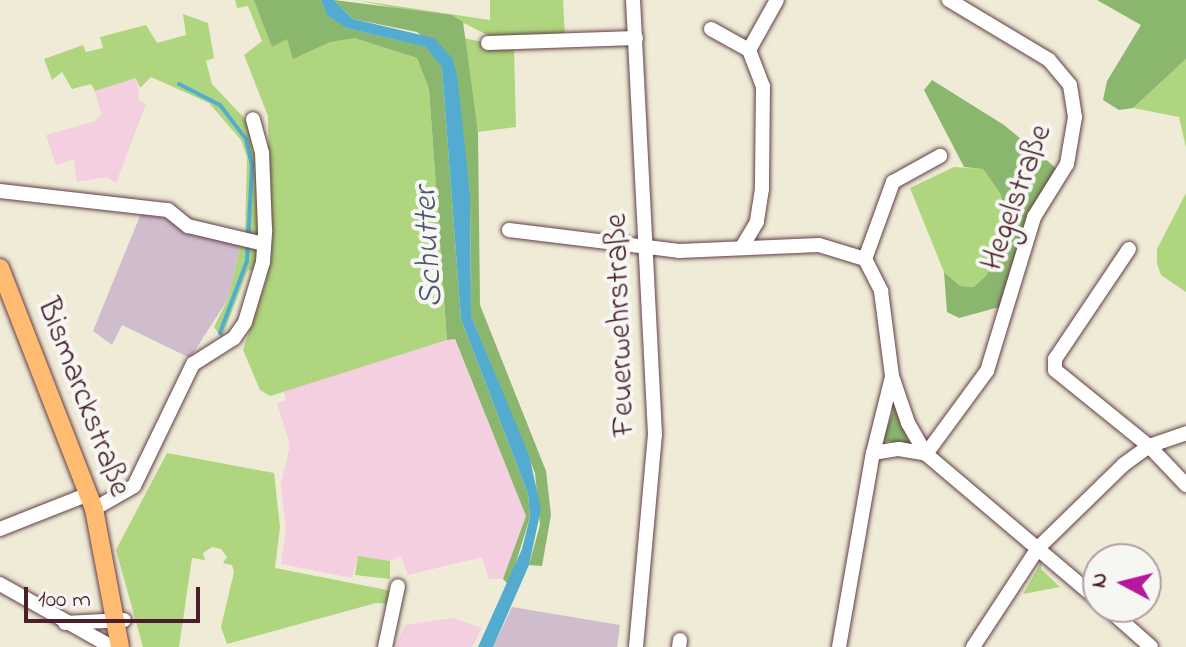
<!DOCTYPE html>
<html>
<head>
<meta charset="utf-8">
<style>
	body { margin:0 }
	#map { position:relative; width:1186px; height:647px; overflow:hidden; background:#efebd7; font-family:"Indie Flower",sans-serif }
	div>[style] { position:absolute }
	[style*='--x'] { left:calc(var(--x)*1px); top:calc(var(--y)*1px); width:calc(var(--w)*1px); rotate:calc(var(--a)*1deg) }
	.built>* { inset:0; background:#f3cfdf }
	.industrial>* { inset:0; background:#cfbdce }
	.green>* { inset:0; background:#afd57f }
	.forest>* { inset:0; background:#8bb66e }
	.water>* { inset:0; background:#53acd0 }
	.stream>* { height:4px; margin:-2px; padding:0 2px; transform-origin:2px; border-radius:2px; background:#53acd0 }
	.roads { filter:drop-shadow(0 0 2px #633e45) drop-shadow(0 0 2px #633e45) }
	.minor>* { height:14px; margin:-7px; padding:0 7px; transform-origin:7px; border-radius:7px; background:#fff }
	.major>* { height:18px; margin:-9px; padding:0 9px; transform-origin:9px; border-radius:9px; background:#ffbb71 }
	span { translate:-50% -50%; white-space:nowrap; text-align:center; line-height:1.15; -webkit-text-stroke:8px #f6f6f2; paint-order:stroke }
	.street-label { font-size:32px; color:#4a1f2b }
	.water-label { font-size:34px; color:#4e576d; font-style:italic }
	.north { position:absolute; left:1082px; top:543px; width:80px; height:80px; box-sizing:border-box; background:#f6f6f2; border:2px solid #b1a0a2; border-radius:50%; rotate:277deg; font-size:22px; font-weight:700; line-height:32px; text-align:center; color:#4a1f2b }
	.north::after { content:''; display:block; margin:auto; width:28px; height:36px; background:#b5179e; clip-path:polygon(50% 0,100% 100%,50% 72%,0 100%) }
	.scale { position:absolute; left:24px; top:587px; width:176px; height:36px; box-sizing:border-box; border:4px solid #4a1f2b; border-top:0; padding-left:10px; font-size:24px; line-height:28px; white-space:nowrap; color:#4a1f2b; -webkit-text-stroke:6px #f6f6f2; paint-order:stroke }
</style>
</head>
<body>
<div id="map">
	<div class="built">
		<div style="clip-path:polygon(137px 78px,139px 100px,146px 104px,116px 183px,107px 177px,77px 182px,74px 159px,56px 165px,46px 135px,95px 121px,101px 114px,95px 91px)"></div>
		<div style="clip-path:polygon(454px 338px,526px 516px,503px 579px,489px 579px,482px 557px,408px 575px,401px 556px,390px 561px,358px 556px,352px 578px,281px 564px,286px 529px,281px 485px,290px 445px,277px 403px,286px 400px,283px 391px)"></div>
		<div style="clip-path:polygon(452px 618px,482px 628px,472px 647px,396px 647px,405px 625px)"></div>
	</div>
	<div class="industrial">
		<div style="clip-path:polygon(142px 211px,241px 244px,228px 299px,190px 358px,122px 325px,112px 345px,93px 331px)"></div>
		<div style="clip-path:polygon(512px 607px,620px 625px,617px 647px,493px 647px)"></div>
	</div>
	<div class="green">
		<div style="clip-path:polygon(235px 0,321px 0,354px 38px,417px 58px,429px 89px,447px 340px,270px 396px,260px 390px,243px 350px,266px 280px,270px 238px,268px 116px,244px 55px,262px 41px,248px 6px,237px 8px)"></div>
		<div style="clip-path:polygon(356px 0,490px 20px,490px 0,563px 0,565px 38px,491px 37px,462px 22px)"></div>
		<div style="clip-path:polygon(183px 14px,208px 23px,214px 58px,206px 61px,212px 84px,248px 122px,257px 144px,259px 238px,245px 235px,247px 157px,241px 140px,209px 103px,151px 77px,140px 88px,136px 78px,95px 91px,91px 84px,72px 89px,62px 72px,52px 80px,44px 59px,83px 45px,86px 52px,103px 48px,100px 37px,146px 25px,157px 43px,186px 35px)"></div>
		<div style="clip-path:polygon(464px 38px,514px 49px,516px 127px,478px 132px)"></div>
		<div style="clip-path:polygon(1186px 59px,1186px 148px,1179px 117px,1133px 108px)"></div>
		<div style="clip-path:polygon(954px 167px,983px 169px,1000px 193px,1009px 223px,992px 251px,987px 276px,974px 287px,960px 286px,944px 272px,910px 188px)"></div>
		<div style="clip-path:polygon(1186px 193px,1186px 292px,1161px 275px,1157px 264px,1157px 249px)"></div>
		<div style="clip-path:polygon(241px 244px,259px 250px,256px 271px,248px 270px,222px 338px,214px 327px,228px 299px)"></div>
		<div style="clip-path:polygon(167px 453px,274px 473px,280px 527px,275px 568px,392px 591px,390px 604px,376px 603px,227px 644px,221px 627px,234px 572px,232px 565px,223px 563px,227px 557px,221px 549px,212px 547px,203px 553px,205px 560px,192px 558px,179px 647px,143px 647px,116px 550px)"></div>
		<div style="clip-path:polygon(358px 556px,390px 561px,390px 579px,355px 575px)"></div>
		<div style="clip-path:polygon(1042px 561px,1041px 569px,1060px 587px,1023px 594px)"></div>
	</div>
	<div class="forest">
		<div style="clip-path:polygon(254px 0,321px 0,327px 15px,346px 28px,427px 47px,442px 68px,461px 319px,528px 494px,530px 517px,509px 585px,503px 579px,526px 516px,455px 339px,447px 340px,429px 89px,417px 58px,354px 38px,330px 42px,293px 59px,287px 39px,272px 47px)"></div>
		<div style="clip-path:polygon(334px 0,452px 15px,463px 22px,478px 132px,480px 305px,546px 471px,551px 515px,542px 566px,529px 565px,540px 525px,535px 473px,471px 316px,470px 192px,452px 59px,417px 32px,353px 19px)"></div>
		<div style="clip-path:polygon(1097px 0,1186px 0,1186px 59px,1133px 108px,1119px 110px,1103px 100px,1107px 81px,1141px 25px)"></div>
		<div style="clip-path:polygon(932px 80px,1004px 125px,1057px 169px,1003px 306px,959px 318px,947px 312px,944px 272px,960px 286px,974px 287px,987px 275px,992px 251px,1009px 223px,1000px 193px,983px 169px,964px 167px,924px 90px)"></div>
		<div style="clip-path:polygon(895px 407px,903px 427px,910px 445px,882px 440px)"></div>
	</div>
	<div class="water">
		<div style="clip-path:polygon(321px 0,334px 0,353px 19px,434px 38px,452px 58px,457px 75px,470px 192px,471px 316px,529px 455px,541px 509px,529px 565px,493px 647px,478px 647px,522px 549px,530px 517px,528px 494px,461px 319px,442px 68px,426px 47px,346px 28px,327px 15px)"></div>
	</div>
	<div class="stream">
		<div style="--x:179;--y:84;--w:46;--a:27.1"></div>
		<div style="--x:220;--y:105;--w:43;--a:52.6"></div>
		<div style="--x:246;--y:139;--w:27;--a:77"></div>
		<div style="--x:252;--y:165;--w:96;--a:93"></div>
		<div style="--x:247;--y:261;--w:77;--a:110.6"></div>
	</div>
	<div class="roads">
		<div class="minor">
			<div style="--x:633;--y:0;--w:435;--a:87.1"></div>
			<div style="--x:655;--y:434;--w:214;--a:95.1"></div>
			<div style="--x:711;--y:29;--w:43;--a:28.9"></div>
			<div style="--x:749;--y:50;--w:39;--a:69"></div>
			<div style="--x:763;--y:86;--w:103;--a:90.6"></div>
			<div style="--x:762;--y:189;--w:33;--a:99"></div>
			<div style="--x:757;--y:222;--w:29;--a:121"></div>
			<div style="--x:488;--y:43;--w:148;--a:-1.9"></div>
			<div style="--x:749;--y:50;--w:57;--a:-60.8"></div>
			<div style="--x:0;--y:191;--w:169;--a:6.5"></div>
			<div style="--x:168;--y:210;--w:26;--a:39"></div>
			<div style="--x:188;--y:226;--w:78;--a:13.3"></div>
			<div style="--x:509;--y:230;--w:171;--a:7"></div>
			<div style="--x:679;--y:251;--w:140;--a:-2.5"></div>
			<div style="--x:819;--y:245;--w:48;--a:16.9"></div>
			<div style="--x:865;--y:259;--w:36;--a:63"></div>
			<div style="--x:881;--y:291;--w:86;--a:82.6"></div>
			<div style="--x:892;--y:376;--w:50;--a:71.2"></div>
			<div style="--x:908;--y:423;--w:36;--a:60"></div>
			<div style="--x:926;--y:454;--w:226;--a:40.3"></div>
			<div style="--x:1129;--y:249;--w:133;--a:123.9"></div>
			<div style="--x:1055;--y:359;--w:11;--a:90"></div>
			<div style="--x:1055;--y:370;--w:121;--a:39"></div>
			<div style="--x:1149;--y:446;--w:54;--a:46.5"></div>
			<div style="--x:865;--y:259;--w:82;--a:-70"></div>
			<div style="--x:893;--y:182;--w:54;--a:-29"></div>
			<div style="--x:892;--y:377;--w:78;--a:104"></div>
			<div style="--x:873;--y:453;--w:26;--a:-9"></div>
			<div style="--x:899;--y:449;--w:27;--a:10"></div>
			<div style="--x:926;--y:454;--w:103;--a:-53.7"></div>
			<div style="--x:987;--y:371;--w:161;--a:-73"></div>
			<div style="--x:1034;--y:217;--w:62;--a:-58.1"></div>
			<div style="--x:1067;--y:164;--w:48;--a:-80.3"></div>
			<div style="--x:1075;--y:117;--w:32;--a:-99"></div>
			<div style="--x:1070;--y:85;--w:33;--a:-130"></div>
			<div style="--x:1049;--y:60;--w:117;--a:-149"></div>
			<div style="--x:94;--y:509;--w:46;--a:-29.9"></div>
			<div style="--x:134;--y:486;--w:136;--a:-64.2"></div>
			<div style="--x:193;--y:364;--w:49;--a:-32.4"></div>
			<div style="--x:234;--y:338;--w:19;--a:-55"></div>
			<div style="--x:245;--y:322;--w:63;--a:-73.3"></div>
			<div style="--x:263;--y:262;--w:32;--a:-86"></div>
			<div style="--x:265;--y:230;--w:77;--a:-92.2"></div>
			<div style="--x:262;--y:153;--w:35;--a:-105"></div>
			<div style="--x:0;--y:529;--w:96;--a:-21.5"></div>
			<div style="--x:0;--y:584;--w:129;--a:29.4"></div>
			<div style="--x:1106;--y:607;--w:60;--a:41.6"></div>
			<div style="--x:65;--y:623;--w:59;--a:-2.9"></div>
			<div style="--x:385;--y:647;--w:62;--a:-78"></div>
			<div style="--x:679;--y:647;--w:7;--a:-82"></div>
			<div style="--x:839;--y:647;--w:197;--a:-80.1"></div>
			<div style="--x:973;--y:647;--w:118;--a:-56.7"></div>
			<div style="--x:1038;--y:548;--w:119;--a:-44.3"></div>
			<div style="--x:1123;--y:465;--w:32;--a:-36"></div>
			<div style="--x:1149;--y:446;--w:39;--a:-19"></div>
		</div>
		<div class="major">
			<div style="--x:0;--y:268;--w:259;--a:68.7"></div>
			<div style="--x:94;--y:509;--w:140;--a:79.3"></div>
		</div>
	</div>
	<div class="street-label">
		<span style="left:1018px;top:198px;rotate:-70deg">Hegelstraße</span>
		<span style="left:622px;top:325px;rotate:-92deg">Feuerwehrstraße</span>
		<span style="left:82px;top:398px;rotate:69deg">Bismarckstraße</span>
	</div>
	<div class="water-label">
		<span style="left:430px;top:247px;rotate:-93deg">Schutter</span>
	</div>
	<div class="north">N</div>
	<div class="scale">100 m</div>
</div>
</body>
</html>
